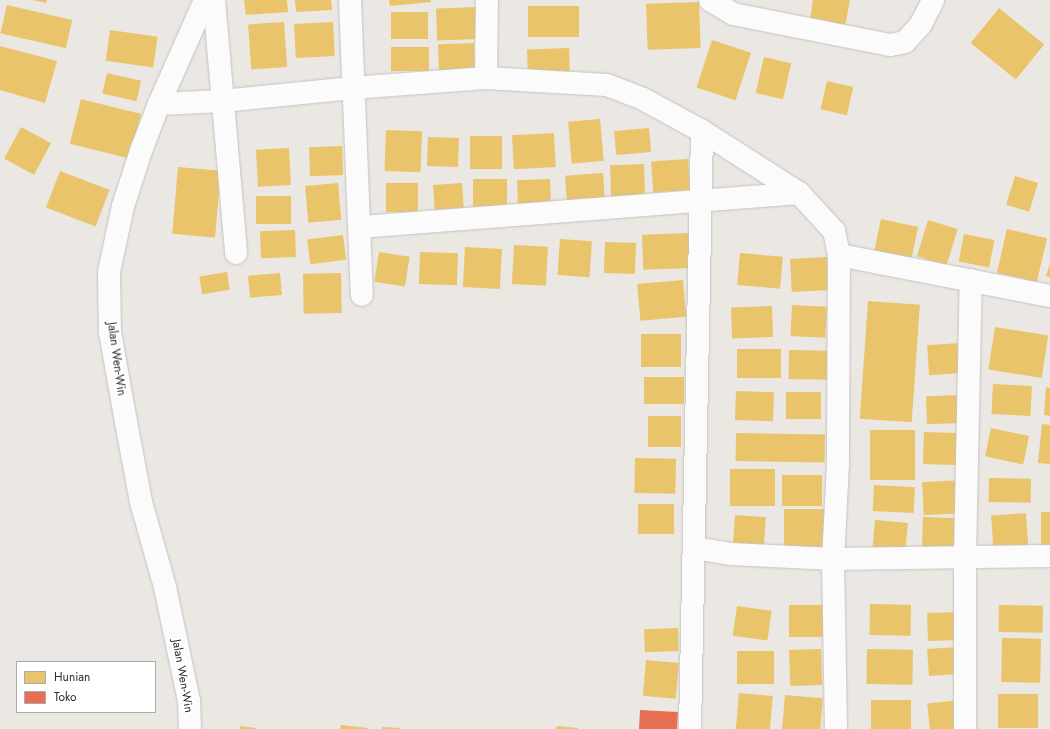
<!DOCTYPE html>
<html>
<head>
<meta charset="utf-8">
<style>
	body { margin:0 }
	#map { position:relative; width:1050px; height:729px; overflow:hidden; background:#ebe7e2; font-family:Jost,sans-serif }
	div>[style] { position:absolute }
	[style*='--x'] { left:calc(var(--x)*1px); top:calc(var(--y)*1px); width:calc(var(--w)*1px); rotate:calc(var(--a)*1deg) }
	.homes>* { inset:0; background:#e9c46a; transform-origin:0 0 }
	.shops>* { inset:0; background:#e76f51; transform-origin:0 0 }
	.roads { filter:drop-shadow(0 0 1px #c4c3c3) drop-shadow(0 0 1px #c4c3c3) }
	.minor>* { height:22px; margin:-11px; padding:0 11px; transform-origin:11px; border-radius:11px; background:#fcfbfb }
	.tertiary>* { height:22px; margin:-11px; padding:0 11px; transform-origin:11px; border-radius:11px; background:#fcfbfb }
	span { translate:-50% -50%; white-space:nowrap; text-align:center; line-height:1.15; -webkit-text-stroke:4px #fff; paint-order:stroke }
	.street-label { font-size:12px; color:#2c2c2c }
	.legend { position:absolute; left:16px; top:661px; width:140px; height:52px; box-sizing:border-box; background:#fff; border:1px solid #ababab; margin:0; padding:5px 7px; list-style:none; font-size:12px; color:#2c2c2c }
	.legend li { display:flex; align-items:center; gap:8px; height:20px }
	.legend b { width:20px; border:1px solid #ababab }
</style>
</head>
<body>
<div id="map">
	<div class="homes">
		<div style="clip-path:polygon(32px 0,47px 0,46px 3px)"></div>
		<div style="clip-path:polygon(244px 0,287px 0,288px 12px,246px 15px)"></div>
		<div style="clip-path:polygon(295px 0,331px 0,332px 10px,296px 12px)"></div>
		<div style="clip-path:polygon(389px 0,431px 0,431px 2px,390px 6px)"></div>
		<div style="clip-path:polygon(813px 0,850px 0,845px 26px,810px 19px)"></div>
		<div style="left:699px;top:2px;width:46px;height:53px;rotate:88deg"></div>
		<div style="left:7px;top:5px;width:67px;height:29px;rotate:13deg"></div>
		<div style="left:579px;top:6px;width:31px;height:51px;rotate:90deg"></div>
		<div style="left:477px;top:7px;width:32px;height:41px;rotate:88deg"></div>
		<div style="left:999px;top:8px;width:58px;height:45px;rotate:39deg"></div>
		<div style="left:391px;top:12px;width:37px;height:27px"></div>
		<div style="left:284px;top:22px;width:45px;height:36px;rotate:86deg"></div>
		<div style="left:333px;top:22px;width:34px;height:39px;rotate:87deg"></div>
		<div style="left:110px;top:30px;width:48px;height:31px;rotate:8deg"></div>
		<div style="left:712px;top:40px;width:41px;height:50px;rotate:18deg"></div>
		<div style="left:474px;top:43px;width:31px;height:36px;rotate:88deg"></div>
		<div style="clip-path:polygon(0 46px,57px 61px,45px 103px,0 90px)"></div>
		<div style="left:391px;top:47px;width:38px;height:24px"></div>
		<div style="left:569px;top:48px;width:28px;height:42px;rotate:88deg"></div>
		<div style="left:764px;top:57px;width:28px;height:37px;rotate:13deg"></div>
		<div style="left:107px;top:73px;width:35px;height:21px;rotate:13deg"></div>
		<div style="left:827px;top:81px;width:27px;height:29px;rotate:13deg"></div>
		<div style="left:81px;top:99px;width:62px;height:46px;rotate:14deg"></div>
		<div style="left:600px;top:119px;width:42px;height:32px;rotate:85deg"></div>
		<div style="left:21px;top:127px;width:34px;height:36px;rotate:28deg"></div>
		<div style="left:649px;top:128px;width:24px;height:35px;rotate:85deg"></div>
		<div style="left:386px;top:130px;width:36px;height:41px;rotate:2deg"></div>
		<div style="left:554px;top:133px;width:34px;height:42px;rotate:87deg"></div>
		<div style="left:502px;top:136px;width:33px;height:32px;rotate:90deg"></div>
		<div style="left:428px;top:137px;width:31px;height:29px;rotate:2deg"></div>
		<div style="left:342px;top:146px;width:29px;height:33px;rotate:88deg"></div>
		<div style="left:289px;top:148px;width:37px;height:33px;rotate:87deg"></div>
		<div style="left:688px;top:159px;width:31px;height:37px;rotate:86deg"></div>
		<div style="left:644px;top:164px;width:35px;height:34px;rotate:88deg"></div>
		<div style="left:178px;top:167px;width:43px;height:67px;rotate:5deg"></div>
		<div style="left:60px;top:171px;width:53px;height:39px;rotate:21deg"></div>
		<div style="left:603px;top:173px;width:31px;height:38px;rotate:86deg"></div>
		<div style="left:1015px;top:176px;width:24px;height:30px;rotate:17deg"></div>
		<div style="left:473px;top:179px;width:34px;height:34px"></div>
		<div style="left:550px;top:179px;width:29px;height:33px;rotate:88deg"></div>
		<div style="left:338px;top:183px;width:37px;height:33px;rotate:85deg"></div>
		<div style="left:418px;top:183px;width:29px;height:32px;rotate:90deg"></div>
		<div style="left:462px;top:183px;width:31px;height:29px;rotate:86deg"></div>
		<div style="left:256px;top:196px;width:35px;height:28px"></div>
		<div style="left:881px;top:219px;width:38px;height:32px;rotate:12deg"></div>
		<div style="left:928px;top:220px;width:31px;height:38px;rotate:17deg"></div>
		<div style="left:1007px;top:229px;width:41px;height:45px;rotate:13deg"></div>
		<div style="left:295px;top:230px;width:27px;height:35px;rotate:88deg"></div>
		<div style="left:691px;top:233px;width:35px;height:49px;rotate:88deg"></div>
		<div style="left:964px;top:234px;width:31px;height:28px;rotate:11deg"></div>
		<div style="left:343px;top:235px;width:25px;height:36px;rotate:83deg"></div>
		<div style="left:560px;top:239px;width:32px;height:36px;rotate:4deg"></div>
		<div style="left:605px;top:242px;width:31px;height:31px;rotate:2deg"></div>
		<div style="left:514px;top:245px;width:34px;height:39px;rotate:3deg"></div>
		<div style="left:465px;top:247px;width:37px;height:40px;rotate:3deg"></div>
		<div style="left:379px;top:252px;width:31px;height:30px;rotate:9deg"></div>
		<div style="left:420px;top:252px;width:38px;height:32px;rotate:2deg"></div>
		<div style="left:740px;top:253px;width:43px;height:32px;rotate:5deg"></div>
		<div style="left:827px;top:257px;width:33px;height:37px;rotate:87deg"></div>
		<div style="clip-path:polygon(1050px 264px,1050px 277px,1046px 276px)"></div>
		<div style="left:227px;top:272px;width:18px;height:28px;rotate:81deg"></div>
		<div style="left:280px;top:273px;width:22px;height:32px;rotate:85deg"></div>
		<div style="left:341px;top:273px;width:40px;height:38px;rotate:89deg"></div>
		<div style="left:683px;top:280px;width:37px;height:46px;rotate:85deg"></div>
		<div style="left:868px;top:301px;width:52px;height:118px;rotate:4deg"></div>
		<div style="left:792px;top:305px;width:35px;height:31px;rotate:3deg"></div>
		<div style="left:772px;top:306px;width:31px;height:41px;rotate:88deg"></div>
		<div style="left:995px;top:327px;width:54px;height:43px;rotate:9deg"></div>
		<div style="left:681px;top:334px;width:33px;height:40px;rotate:90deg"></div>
		<div style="left:959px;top:343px;width:30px;height:32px;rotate:86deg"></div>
		<div style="left:737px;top:349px;width:44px;height:29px"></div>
		<div style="left:789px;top:350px;width:40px;height:29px;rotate:1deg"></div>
		<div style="left:684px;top:377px;width:27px;height:40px;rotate:90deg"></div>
		<div style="left:993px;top:384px;width:39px;height:30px;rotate:3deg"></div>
		<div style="clip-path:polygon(1046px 387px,1050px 388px,1050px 416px,1044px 415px)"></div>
		<div style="left:736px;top:391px;width:38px;height:29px;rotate:2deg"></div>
		<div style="left:821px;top:392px;width:27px;height:35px;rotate:90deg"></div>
		<div style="left:961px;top:395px;width:28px;height:35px;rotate:88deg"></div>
		<div style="left:648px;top:416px;width:33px;height:31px"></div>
		<div style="clip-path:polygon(1042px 424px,1050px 425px,1050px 464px,1038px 463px)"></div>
		<div style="left:991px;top:428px;width:39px;height:29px;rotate:12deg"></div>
		<div style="left:870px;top:430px;width:45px;height:50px"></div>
		<div style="left:924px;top:432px;width:38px;height:32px;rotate:2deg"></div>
		<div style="left:736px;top:433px;width:89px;height:28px;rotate:1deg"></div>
		<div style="left:635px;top:458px;width:41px;height:35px;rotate:1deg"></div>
		<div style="left:730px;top:469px;width:45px;height:37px"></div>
		<div style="left:782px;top:475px;width:40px;height:31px"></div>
		<div style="left:989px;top:478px;width:42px;height:24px;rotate:1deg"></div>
		<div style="left:964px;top:480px;width:33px;height:42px;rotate:87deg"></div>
		<div style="left:874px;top:485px;width:41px;height:26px;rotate:3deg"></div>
		<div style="left:674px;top:504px;width:30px;height:36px;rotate:90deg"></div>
		<div style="left:825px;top:509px;width:43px;height:41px;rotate:90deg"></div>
		<div style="left:1041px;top:512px;width:9px;height:38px"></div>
		<div style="left:1026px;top:513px;width:32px;height:35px;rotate:86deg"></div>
		<div style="left:735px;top:515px;width:31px;height:29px;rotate:4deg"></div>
		<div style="left:923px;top:517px;width:37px;height:37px;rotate:2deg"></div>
		<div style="left:875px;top:520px;width:33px;height:33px;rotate:5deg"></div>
		<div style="left:870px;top:604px;width:41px;height:31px;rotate:1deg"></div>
		<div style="left:789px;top:605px;width:37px;height:32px"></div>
		<div style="left:999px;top:605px;width:44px;height:27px;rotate:1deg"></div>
		<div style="left:737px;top:606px;width:35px;height:30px;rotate:8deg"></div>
		<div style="left:959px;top:612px;width:28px;height:32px;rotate:88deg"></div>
		<div style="left:678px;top:628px;width:23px;height:34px;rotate:88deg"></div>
		<div style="left:1002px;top:638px;width:39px;height:44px;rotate:1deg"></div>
		<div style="left:957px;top:647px;width:27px;height:30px;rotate:86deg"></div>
		<div style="left:821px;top:649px;width:36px;height:32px;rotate:88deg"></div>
		<div style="left:867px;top:649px;width:46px;height:35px;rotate:1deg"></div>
		<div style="left:774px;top:651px;width:33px;height:37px;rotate:90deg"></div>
		<div style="left:646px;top:660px;width:33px;height:36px;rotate:5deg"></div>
		<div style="left:739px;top:693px;width:34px;height:36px;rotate:5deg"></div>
		<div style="left:998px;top:694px;width:40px;height:34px"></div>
		<div style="left:785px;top:695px;width:38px;height:34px;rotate:5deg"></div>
		<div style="left:871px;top:700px;width:40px;height:29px"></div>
		<div style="left:960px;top:700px;width:29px;height:33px;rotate:84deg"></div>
		<div style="clip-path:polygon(341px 725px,368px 728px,368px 729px,340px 729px)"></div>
		<div style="clip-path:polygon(240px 726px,256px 728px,256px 729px,240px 729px)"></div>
		<div style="clip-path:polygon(557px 726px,578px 728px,578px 729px,556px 729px)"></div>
		<div style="clip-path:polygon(382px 727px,400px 728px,400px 729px,382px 729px)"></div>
	</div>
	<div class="shops">
		<div style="left:640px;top:710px;width:38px;height:19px;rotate:3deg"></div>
	</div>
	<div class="roads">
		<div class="minor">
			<div style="--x:214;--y:0;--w:254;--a:85"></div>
			<div style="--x:350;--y:0;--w:295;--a:87.7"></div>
			<div style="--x:710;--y:0;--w:27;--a:31"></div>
			<div style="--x:733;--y:14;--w:160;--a:11.2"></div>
			<div style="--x:890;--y:45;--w:15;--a:-11"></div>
			<div style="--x:905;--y:42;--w:24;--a:-48"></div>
			<div style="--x:921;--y:24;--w:27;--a:-63"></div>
			<div style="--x:486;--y:78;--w:78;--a:-89.3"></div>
			<div style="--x:159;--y:104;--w:63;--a:-2.7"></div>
			<div style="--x:222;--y:101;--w:131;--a:-5.7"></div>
			<div style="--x:352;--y:88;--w:134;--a:-4.3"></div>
			<div style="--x:486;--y:78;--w:121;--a:3.3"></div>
			<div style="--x:607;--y:85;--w:39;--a:21"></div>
			<div style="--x:643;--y:99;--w:67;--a:28.5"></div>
			<div style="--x:702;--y:131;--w:115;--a:32.6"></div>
			<div style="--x:799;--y:193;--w:52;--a:47.4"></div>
			<div style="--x:834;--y:231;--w:25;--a:78"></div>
			<div style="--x:839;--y:255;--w:209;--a:90.3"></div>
			<div style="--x:838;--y:464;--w:95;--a:93"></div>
			<div style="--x:833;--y:559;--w:170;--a:89"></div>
			<div style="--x:360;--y:227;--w:440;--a:-4.4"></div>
			<div style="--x:839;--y:255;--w:215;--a:11"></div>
			<div style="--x:694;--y:548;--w:37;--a:9"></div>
			<div style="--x:731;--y:554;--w:102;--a:2.8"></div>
			<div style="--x:833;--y:559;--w:217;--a:-0.8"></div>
			<div style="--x:690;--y:729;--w:598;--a:-88.85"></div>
			<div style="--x:965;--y:729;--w:173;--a:-90"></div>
			<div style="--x:965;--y:556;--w:276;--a:-88.8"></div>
		</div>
		<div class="tertiary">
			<div style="--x:190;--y:729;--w:28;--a:-92"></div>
			<div style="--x:189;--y:701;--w:116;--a:-101.9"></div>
			<div style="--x:165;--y:587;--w:88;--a:-105.8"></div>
			<div style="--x:141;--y:502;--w:81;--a:-100.6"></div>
			<div style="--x:126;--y:422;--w:91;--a:-100.1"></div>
			<div style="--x:110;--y:332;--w:60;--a:-91"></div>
			<div style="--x:109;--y:272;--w:67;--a:-78"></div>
			<div style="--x:123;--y:206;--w:61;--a:-71.9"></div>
			<div style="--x:142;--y:148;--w:47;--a:-68.9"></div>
			<div style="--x:159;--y:104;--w:114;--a:-66.1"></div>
		</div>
	</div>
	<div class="street-label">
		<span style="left:116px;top:359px;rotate:82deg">Jalan Wen-Win</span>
		<span style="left:182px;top:676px;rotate:80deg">Jalan Wen-Win</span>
	</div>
	<ul class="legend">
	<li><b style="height:11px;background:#e9c46a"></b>Hunian</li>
	<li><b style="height:11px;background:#e76f51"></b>Toko</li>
	</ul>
</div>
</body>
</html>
